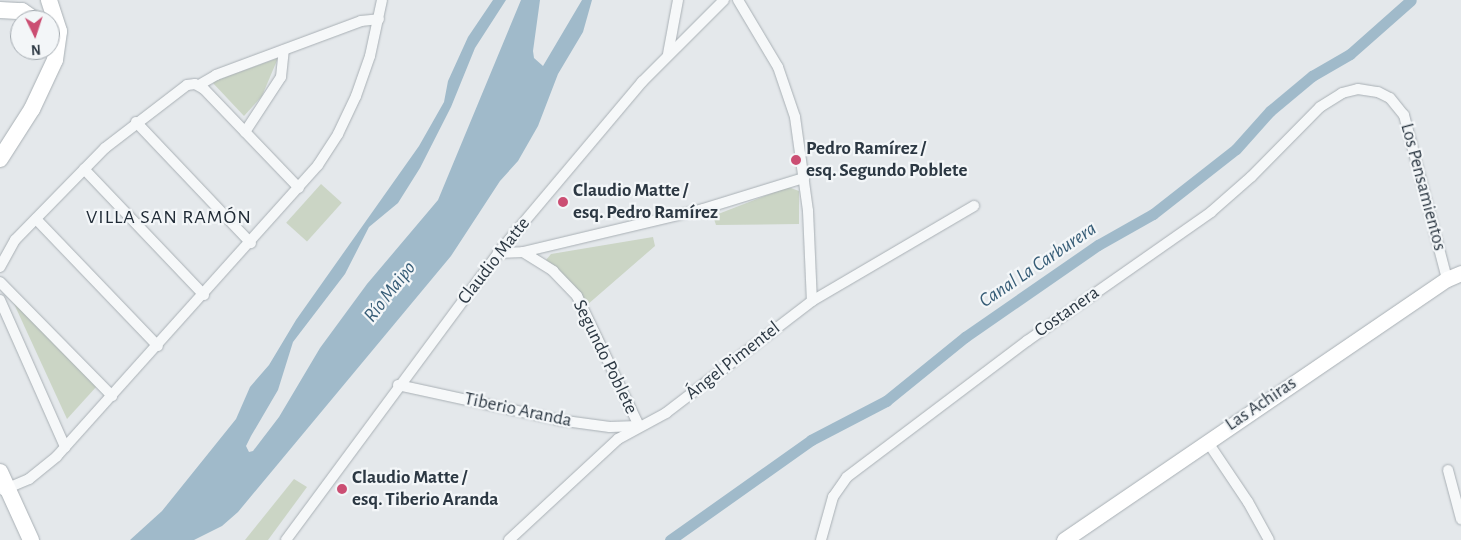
<!DOCTYPE html>
<html>
<head>
<meta charset="utf-8">
<style>
	body { margin:0 }
	#map { position:relative; width:1461px; height:540px; overflow:hidden; background:#e4e8eb; font-family:"Alegreya Sans",sans-serif }
	div>[style] { position:absolute }
	[style*='--x'] { left:calc(var(--x)*1px); top:calc(var(--y)*1px); width:calc(var(--w)*1px); rotate:calc(var(--a)*1deg) }
	.green>* { inset:0; background:#cbd5c5; transform-origin:0 0 }
	.water>* { inset:0; background:#a0baca }
	.canal>* { height:11px; margin:-5.5px; padding:0 5.5px; transform-origin:5.5px; border-radius:5.5px; background:#a0baca }
	.roads { filter:drop-shadow(0 0 1px #a9b0b5) drop-shadow(0 0 1px #a9b0b5) }
	.street>* { height:10px; margin:-5px; padding:0 5px; transform-origin:5px; border-radius:5px; background:#f6f8f9 }
	.secondary>* { height:15px; margin:-7.5px; padding:0 7.5px; transform-origin:7.5px; border-radius:7.5px; background:#fff }
	.primary>* { height:16px; margin:-8px; padding:0 8px; transform-origin:8px; border-radius:8px; background:#fff }
	.dots>* { width:14px; height:14px; translate:-50% -50%; box-sizing:border-box; border:2px solid #f3f6f8; border-radius:50% }
	span { translate:-50% -50%; white-space:nowrap; text-align:center; line-height:1.15; -webkit-text-stroke:4.5px #f3f6f8; paint-order:stroke }
	.poi-label { font-size:19px; color:#2c3843; font-weight:700 }
	.left { translate:0 -50%; text-align:left }
	.street-label { font-size:19px; color:#2c3843 }
	.neighbourhood-label { font-size:20px; color:#1e2934; letter-spacing:1px }
	.water-label { font-size:20px; color:#365c76; font-style:italic }
	.north { position:absolute; left:10px; top:10px; width:50px; height:50px; box-sizing:border-box; background:#f3f6f8; border:1px solid #a3aab0; border-radius:50%; rotate:176deg; font-size:14px; font-weight:700; line-height:20px; text-align:center; color:#2c3843 }
	.north::after { content:''; display:block; margin:auto; width:18px; height:22px; background:#cb4e73; clip-path:polygon(50% 0,100% 100%,50% 72%,0 100%) }
</style>
</head>
<body>
<div id="map">
	<div class="green">
		<div style="clip-path:polygon(278px 58px,262px 96px,244px 116px,212px 82px)"></div>
		<div style="left:321px;top:184px;width:28px;height:52px;rotate:42deg"></div>
		<div style="clip-path:polygon(788px 187px,799px 191px,799px 224px,716px 225px,713px 216px)"></div>
		<div style="clip-path:polygon(653px 237px,655px 246px,587px 305px,578px 290px,546px 260px,551px 254px)"></div>
		<div style="clip-path:polygon(10px 295px,97px 386px,67px 419px)"></div>
		<div style="clip-path:polygon(294px 479px,307px 487px,268px 540px,245px 540px)"></div>
	</div>
	<div class="water">
		<div style="clip-path:polygon(493px 0,506px 0,475px 48px,451px 107px,420px 168px,398px 203px,369px 227px,345px 274px,293px 342px,278px 390px,251px 436px,246px 446px,249px 452px,253px 451px,279px 417px,320px 348px,367px 284px,438px 200px,521px 0,540px 0,533px 51px,534px 58px,543px 66px,582px 0,592px 0,583px 32px,558px 74px,538px 126px,518px 161px,500px 181px,451px 256px,238px 512px,222px 526px,194px 540px,130px 540px,162px 511px,236px 419px,250px 387px,269px 365px,296px 320px,419px 146px,444px 102px,448px 81px,468px 37px)"></div>
	</div>
	<div class="canal">
		<div style="--x:670;--y:540;--w:173;--a:-35.3"></div>
		<div style="--x:811;--y:440;--w:85;--a:-27.5"></div>
		<div style="--x:886;--y:401;--w:102;--a:-39"></div>
		<div style="--x:965;--y:337;--w:162;--a:-34.7"></div>
		<div style="--x:1098;--y:245;--w:63;--a:-29.4"></div>
		<div style="--x:1153;--y:214;--w:105;--a:-38.1"></div>
		<div style="--x:1236;--y:149;--w:51;--a:-48.2"></div>
		<div style="--x:1270;--y:111;--w:55;--a:-39.8"></div>
		<div style="--x:1312;--y:76;--w:44;--a:-30.1"></div>
		<div style="--x:1350;--y:54;--w:81;--a:-41.5"></div>
	</div>
	<div class="roads">
		<div class="street">
			<div style="--x:738;--y:0;--w:78;--a:59.2"></div>
			<div style="--x:778;--y:67;--w:53;--a:71.2"></div>
			<div style="--x:795;--y:117;--w:95;--a:82.1"></div>
			<div style="--x:808;--y:211;--w:90;--a:87.5"></div>
			<div style="--x:668;--y:54;--w:55;--a:-79.5"></div>
			<div style="--x:199;--y:85;--w:20;--a:-30"></div>
			<div style="--x:216;--y:75;--w:155;--a:-20.4"></div>
			<div style="--x:361;--y:21;--w:18;--a:-6"></div>
			<div style="--x:136;--y:122;--w:167;--a:46.5"></div>
			<div style="--x:245;--y:132;--w:66;--a:-56.8"></div>
			<div style="--x:281;--y:77;--w:27;--a:-84"></div>
			<div style="--x:84;--y:169;--w:174;--a:46.4"></div>
			<div style="--x:36;--y:219;--w:176;--a:46.2"></div>
			<div style="--x:523;--y:252;--w:36;--a:32"></div>
			<div style="--x:553;--y:271;--w:35;--a:46"></div>
			<div style="--x:577;--y:296;--w:144;--a:64.5"></div>
			<div style="--x:498;--y:253;--w:25;--a:-2"></div>
			<div style="--x:523;--y:252;--w:185;--a:-13.4"></div>
			<div style="--x:703;--y:209;--w:106;--a:-17.1"></div>
			<div style="--x:0;--y:267;--w:31;--a:-61"></div>
			<div style="--x:15;--y:240;--w:129;--a:-45.6"></div>
			<div style="--x:105;--y:148;--w:103;--a:-37.5"></div>
			<div style="--x:187;--y:85;--w:8;--a:-7"></div>
			<div style="--x:195;--y:84;--w:10;--a:29"></div>
			<div style="--x:204;--y:89;--w:137;--a:46.2"></div>
			<div style="--x:0;--y:282;--w:160;--a:45.5"></div>
			<div style="--x:0;--y:300;--w:161;--a:66.1"></div>
			<div style="--x:398;--y:385;--w:164;--a:12.3"></div>
			<div style="--x:558;--y:420;--w:52;--a:7.7"></div>
			<div style="--x:610;--y:427;--w:28;--a:-2"></div>
			<div style="--x:1207;--y:441;--w:73;--a:56.1"></div>
			<div style="--x:1248;--y:502;--w:43;--a:61.1"></div>
			<div style="--x:1448;--y:470;--w:51;--a:75.1"></div>
			<div style="--x:3;--y:490;--w:28;--a:-23"></div>
			<div style="--x:29;--y:479;--w:36;--a:-39"></div>
			<div style="--x:57;--y:456;--w:391;--a:-48.1"></div>
			<div style="--x:318;--y:165;--w:37;--a:-57"></div>
			<div style="--x:338;--y:134;--w:42;--a:-64.7"></div>
			<div style="--x:356;--y:96;--w:42;--a:-70.7"></div>
			<div style="--x:370;--y:56;--w:57;--a:-77.9"></div>
			<div style="--x:286;--y:540;--w:357;--a:-53.5"></div>
			<div style="--x:498;--y:253;--w:224;--a:-49.9"></div>
			<div style="--x:642;--y:82;--w:116;--a:-45"></div>
			<div style="--x:509;--y:540;--w:149;--a:-42.8"></div>
			<div style="--x:618;--y:439;--w:55;--a:-28.4"></div>
			<div style="--x:666;--y:413;--w:184;--a:-37.5"></div>
			<div style="--x:812;--y:301;--w:188;--a:-30.4"></div>
			<div style="--x:821;--y:540;--w:45;--a:-74.4"></div>
			<div style="--x:833;--y:497;--w:24;--a:-55"></div>
			<div style="--x:847;--y:477;--w:226;--a:-37.1"></div>
			<div style="--x:1027;--y:341;--w:225;--a:-35"></div>
			<div style="--x:1211;--y:212;--w:53;--a:-41.2"></div>
			<div style="--x:1251;--y:177;--w:98;--a:-45.4"></div>
			<div style="--x:1320;--y:107;--w:26;--a:-32"></div>
			<div style="--x:1342;--y:93;--w:16;--a:-14"></div>
			<div style="--x:1358;--y:89;--w:20;--a:9"></div>
			<div style="--x:1378;--y:92;--w:13;--a:27"></div>
			<div style="--x:1390;--y:98;--w:22;--a:51"></div>
			<div style="--x:1404;--y:115;--w:170;--a:75.3"></div>
		</div>
		<div class="secondary">
			<div style="--x:1064;--y:540;--w:463;--a:-34.3"></div>
			<div style="--x:1447;--y:279;--w:15;--a:-23"></div>
		</div>
		<div class="primary">
			<div style="--x:0;--y:10;--w:22;--a:3"></div>
			<div style="--x:22;--y:11;--w:16;--a:35"></div>
			<div style="--x:0;--y:159;--w:59;--a:-57.4"></div>
			<div style="--x:32;--y:109;--w:54;--a:-64.9"></div>
			<div style="--x:55;--y:60;--w:29;--a:-82"></div>
			<div style="--x:59;--y:31;--w:33;--a:-108"></div>
			<div style="--x:0;--y:472;--w:75;--a:65.5"></div>
		</div>
	</div>
	<div class="dots">
		<div style="left:796px;top:160px;background:#cb4e73"></div>
		<div style="left:563px;top:202px;background:#cb4e73"></div>
		<div style="left:342px;top:489px;background:#cb4e73"></div>
	</div>
	<div class="poi-label">
		<span class="left" style="left:806px;top:160px">Pedro Ramírez /<br>esq. Segundo Poblete</span>
		<span class="left" style="left:573px;top:202px">Claudio Matte /<br>esq. Pedro Ramírez</span>
		<span class="left" style="left:352px;top:489px">Claudio Matte /<br>esq. Tiberio Aranda</span>
	</div>
	<div class="street-label">
		<span style="left:1423px;top:187px;rotate:75deg">Los Pensamientos</span>
		<span style="left:494px;top:261px;rotate:-52deg">Claudio Matte</span>
		<span style="left:1067px;top:312px;rotate:-35deg">Costanera</span>
		<span style="left:605px;top:357px;rotate:64deg">Segundo Poblete</span>
		<span style="left:733px;top:361px;rotate:-38deg">Ángel Pimentel</span>
		<span style="left:1261px;top:404px;rotate:-34deg">Las Achiras</span>
		<span style="left:518px;top:410px;rotate:12deg">Tiberio Aranda</span>
	</div>
	<div class="neighbourhood-label">
		<span style="left:169px;top:217px">VILLA SAN RAMÓN</span>
	</div>
	<div class="water-label">
		<span style="left:1038px;top:265px;rotate:-34deg">Canal La Carburera</span>
		<span style="left:390px;top:292px;rotate:-52deg">Río Maipo</span>
	</div>
	<div class="north">N</div>
</div>
</body>
</html>
